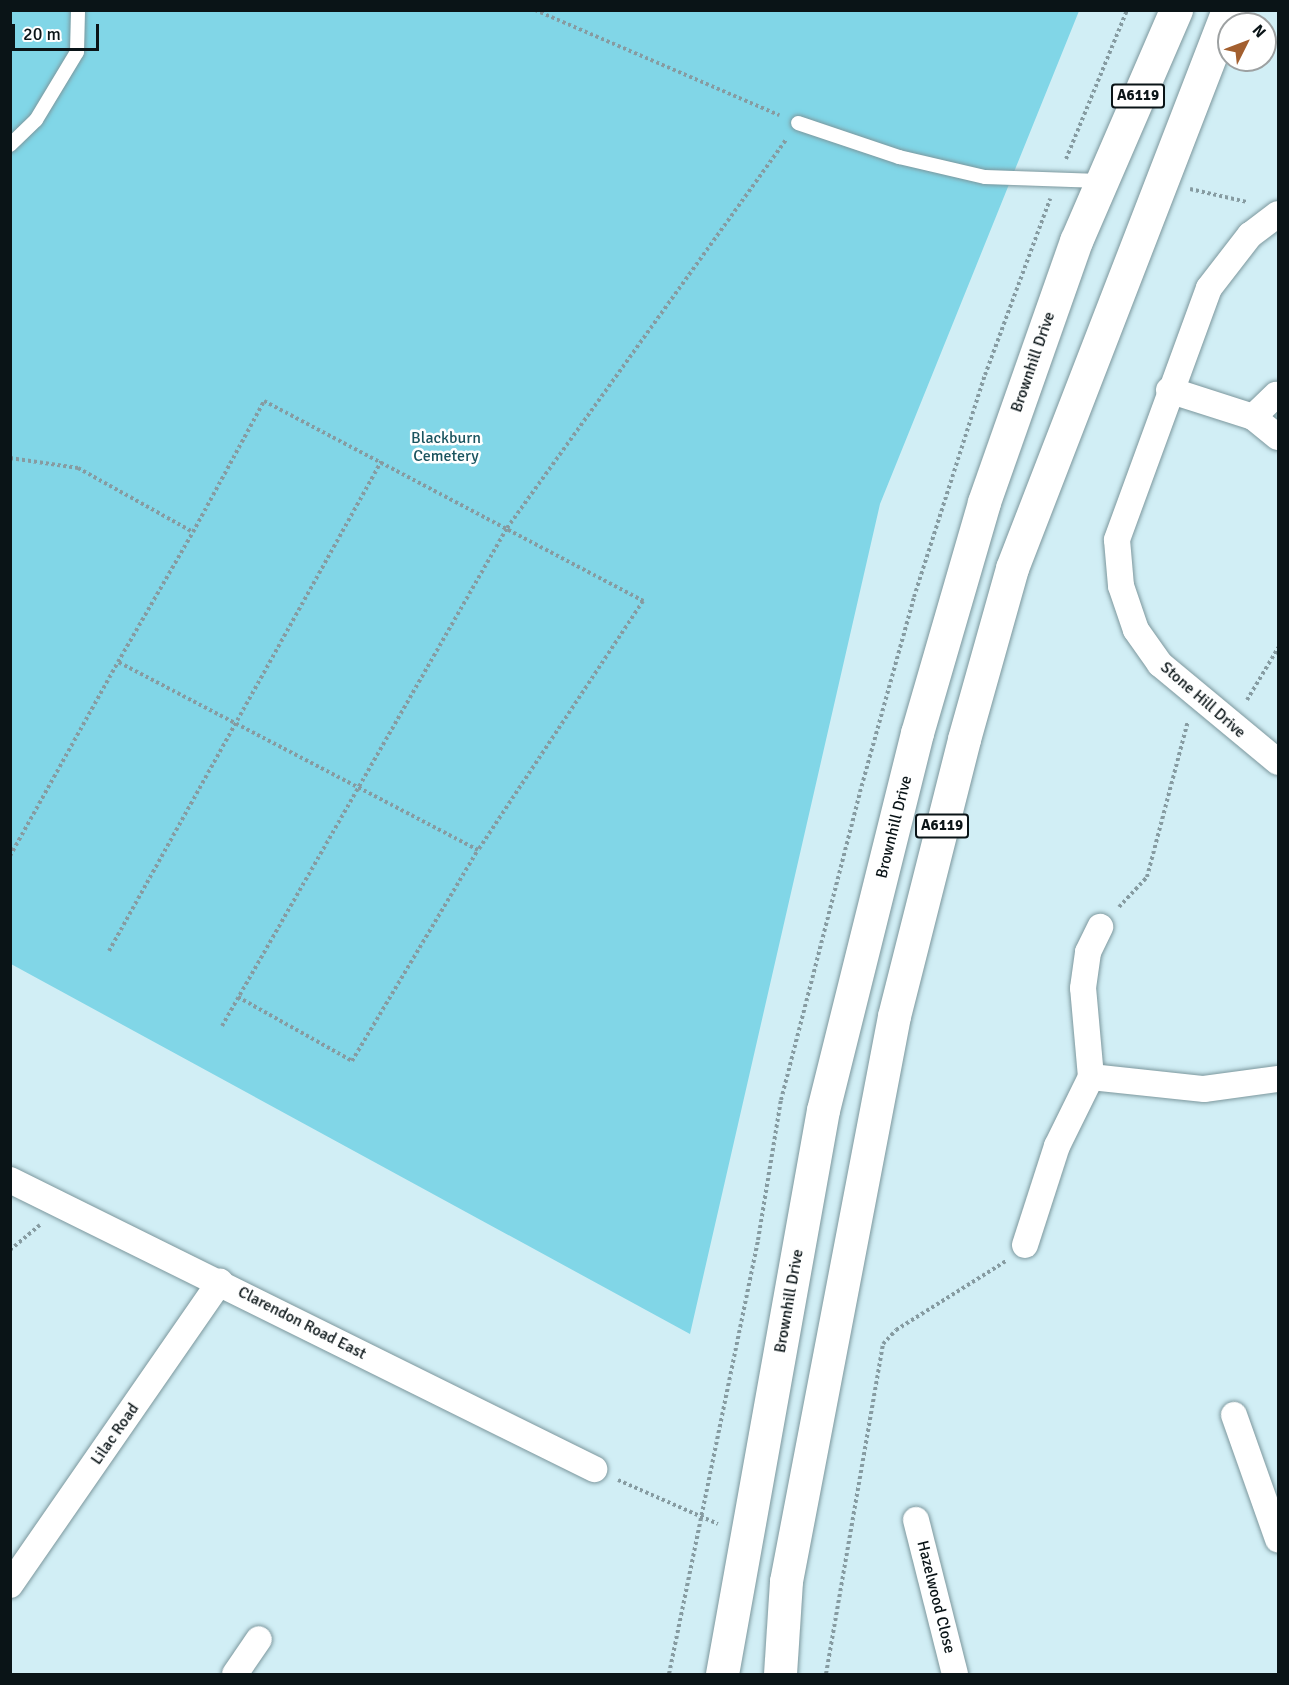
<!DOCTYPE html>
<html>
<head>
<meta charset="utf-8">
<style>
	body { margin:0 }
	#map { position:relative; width:1289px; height:1685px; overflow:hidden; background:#d1eef5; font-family:Signika,sans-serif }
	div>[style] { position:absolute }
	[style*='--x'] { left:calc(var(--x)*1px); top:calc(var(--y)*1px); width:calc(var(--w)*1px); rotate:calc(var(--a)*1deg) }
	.green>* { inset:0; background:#81d6e7 }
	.path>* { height:4px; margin-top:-2px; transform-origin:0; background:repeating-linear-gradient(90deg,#869ba1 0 3px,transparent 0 6px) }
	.roads { filter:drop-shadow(0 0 2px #7c979d) drop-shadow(0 0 2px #7c979d) }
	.service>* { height:14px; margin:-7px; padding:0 7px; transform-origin:7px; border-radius:7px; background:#fff }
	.minor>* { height:26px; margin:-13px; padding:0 13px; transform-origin:13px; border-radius:13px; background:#fff }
	.trunk>* { height:33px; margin:-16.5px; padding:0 16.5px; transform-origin:16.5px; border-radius:16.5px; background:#fff }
	span { translate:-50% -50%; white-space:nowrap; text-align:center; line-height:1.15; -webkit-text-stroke:5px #fff; paint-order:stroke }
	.shield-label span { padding:2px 4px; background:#fff; border:2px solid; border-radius:4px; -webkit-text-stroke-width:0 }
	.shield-label { font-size:15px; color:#0a1417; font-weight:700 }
	.street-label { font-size:16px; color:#0a1417 }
	.park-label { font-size:16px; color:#1a545f }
	.frame { position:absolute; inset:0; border:12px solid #0a1417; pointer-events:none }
	.north { position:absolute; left:1217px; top:12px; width:60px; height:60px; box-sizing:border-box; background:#fff; border:2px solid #9da1a2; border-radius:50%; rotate:48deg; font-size:16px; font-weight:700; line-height:24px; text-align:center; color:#0a1417 }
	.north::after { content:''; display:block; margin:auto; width:21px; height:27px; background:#a35f2f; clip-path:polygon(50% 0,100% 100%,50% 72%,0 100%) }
	.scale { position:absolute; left:12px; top:24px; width:87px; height:27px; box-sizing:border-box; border:3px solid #0a1417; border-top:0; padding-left:8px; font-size:18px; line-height:21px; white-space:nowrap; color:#0a1417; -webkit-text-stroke:4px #fff; paint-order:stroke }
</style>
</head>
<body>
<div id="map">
	<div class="green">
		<div style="clip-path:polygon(10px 11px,1079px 11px,880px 504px,690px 1334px,11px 964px)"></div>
	</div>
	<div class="path">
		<div style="--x:535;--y:10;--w:266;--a:23.3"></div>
		<div style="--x:1066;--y:159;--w:161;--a:-67.7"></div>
		<div style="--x:1190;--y:189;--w:58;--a:12.8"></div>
		<div style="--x:10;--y:458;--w:69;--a:8.4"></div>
		<div style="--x:78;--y:468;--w:132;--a:29.1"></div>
		<div style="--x:1247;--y:700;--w:61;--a:-59.2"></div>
		<div style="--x:10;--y:856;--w:222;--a:-60.9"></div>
		<div style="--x:118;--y:662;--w:150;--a:-60"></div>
		<div style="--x:193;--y:532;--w:149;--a:-61.5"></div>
		<div style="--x:264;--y:401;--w:429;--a:27.8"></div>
		<div style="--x:643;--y:601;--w:299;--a:123.5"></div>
		<div style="--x:478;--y:850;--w:406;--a:-152.4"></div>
		<div style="--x:1119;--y:907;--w:41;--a:-47"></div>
		<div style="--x:1147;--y:877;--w:161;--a:-75.3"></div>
		<div style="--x:109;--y:951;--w:560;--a:-60.92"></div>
		<div style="--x:238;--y:997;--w:131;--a:29.3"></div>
		<div style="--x:352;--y:1061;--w:246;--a:-59.2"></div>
		<div style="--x:222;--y:1026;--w:574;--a:-60.22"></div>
		<div style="--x:507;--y:528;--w:479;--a:-54.3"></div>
		<div style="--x:10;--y:1250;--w:39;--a:-40"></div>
		<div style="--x:618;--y:1480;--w:109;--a:23.7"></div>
		<div style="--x:669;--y:1674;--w:443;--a:-78.4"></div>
		<div style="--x:758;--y:1240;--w:142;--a:-80.7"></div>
		<div style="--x:781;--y:1100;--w:318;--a:-75.6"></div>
		<div style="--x:860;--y:792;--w:202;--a:-74.5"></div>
		<div style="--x:914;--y:597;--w:233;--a:-72.3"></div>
		<div style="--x:985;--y:375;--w:188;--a:-69.7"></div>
		<div style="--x:826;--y:1674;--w:335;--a:-80.2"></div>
		<div style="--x:883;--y:1344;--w:19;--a:-47"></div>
		<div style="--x:896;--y:1330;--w:130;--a:-32.1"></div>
	</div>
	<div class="roads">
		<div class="service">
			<div style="--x:798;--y:123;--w:107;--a:18.6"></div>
			<div style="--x:899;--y:157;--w:88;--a:13.1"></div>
			<div style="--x:985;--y:177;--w:115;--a:2"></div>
			<div style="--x:10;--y:145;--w:36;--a:-44"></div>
			<div style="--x:36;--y:120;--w:79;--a:-58.9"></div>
			<div style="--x:77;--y:52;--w:42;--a:-88.6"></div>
		</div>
		<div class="minor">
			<div style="--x:1278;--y:214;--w:35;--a:143"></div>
			<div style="--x:1250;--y:235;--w:67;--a:127.7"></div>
			<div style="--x:1209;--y:288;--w:268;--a:110.1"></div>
			<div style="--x:1117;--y:540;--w:46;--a:85"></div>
			<div style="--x:1121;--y:586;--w:46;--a:71.2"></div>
			<div style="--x:1136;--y:630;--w:42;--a:54.8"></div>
			<div style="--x:1160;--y:664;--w:153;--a:39.7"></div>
			<div style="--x:1169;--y:390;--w:88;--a:17.8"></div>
			<div style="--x:1253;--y:417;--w:32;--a:39"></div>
			<div style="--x:1253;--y:417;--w:32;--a:-44"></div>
			<div style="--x:1091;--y:1077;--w:114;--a:6.1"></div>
			<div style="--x:1204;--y:1089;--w:75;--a:-7.7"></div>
			<div style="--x:10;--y:1180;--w:652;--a:26.33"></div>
			<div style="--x:1025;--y:1245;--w:104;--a:-72.1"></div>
			<div style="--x:1057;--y:1146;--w:77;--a:-63.8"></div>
			<div style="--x:1091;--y:1077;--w:89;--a:-95.1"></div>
			<div style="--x:1083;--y:988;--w:36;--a:-82"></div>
			<div style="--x:1088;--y:952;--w:28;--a:-64"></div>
			<div style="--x:1234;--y:1415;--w:132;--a:70.5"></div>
			<div style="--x:916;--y:1520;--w:159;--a:75.8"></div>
			<div style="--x:10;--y:1585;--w:369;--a:-55.3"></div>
			<div style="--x:235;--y:1674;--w:42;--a:-55.6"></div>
		</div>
		<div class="trunk">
			<div style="--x:722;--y:1674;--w:573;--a:-79.85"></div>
			<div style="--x:823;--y:1110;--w:389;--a:-76"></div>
			<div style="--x:917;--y:733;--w:241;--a:-73.8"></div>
			<div style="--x:984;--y:502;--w:277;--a:-70.6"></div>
			<div style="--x:1076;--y:241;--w:252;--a:-66.6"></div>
			<div style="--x:780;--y:1674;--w:93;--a:-86.3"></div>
			<div style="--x:786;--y:1581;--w:575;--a:-79.18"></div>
			<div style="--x:894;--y:1016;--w:286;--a:-75.8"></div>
			<div style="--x:964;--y:739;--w:178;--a:-74.3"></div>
			<div style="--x:1012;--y:568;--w:598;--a:-68.84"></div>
		</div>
	</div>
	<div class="shield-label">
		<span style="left:1138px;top:96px">A6119</span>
		<span style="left:942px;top:826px">A6119</span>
	</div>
	<div class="street-label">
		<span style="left:1033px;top:362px;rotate:-71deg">Brownhill Drive</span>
		<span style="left:1203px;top:700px;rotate:41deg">Stone Hill Drive</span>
		<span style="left:894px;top:827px;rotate:-76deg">Brownhill Drive</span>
		<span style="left:789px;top:1301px;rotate:-80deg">Brownhill Drive</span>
		<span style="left:302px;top:1323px;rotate:27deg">Clarendon Road East</span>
		<span style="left:115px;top:1434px;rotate:-55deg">Lilac Road</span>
		<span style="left:936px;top:1597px;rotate:76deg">Hazelwood Close</span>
	</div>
	<div class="park-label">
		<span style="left:446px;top:447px">Blackburn<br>Cemetery</span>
	</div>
	<div class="frame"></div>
	<div class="north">N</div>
	<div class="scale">20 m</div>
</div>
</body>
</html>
